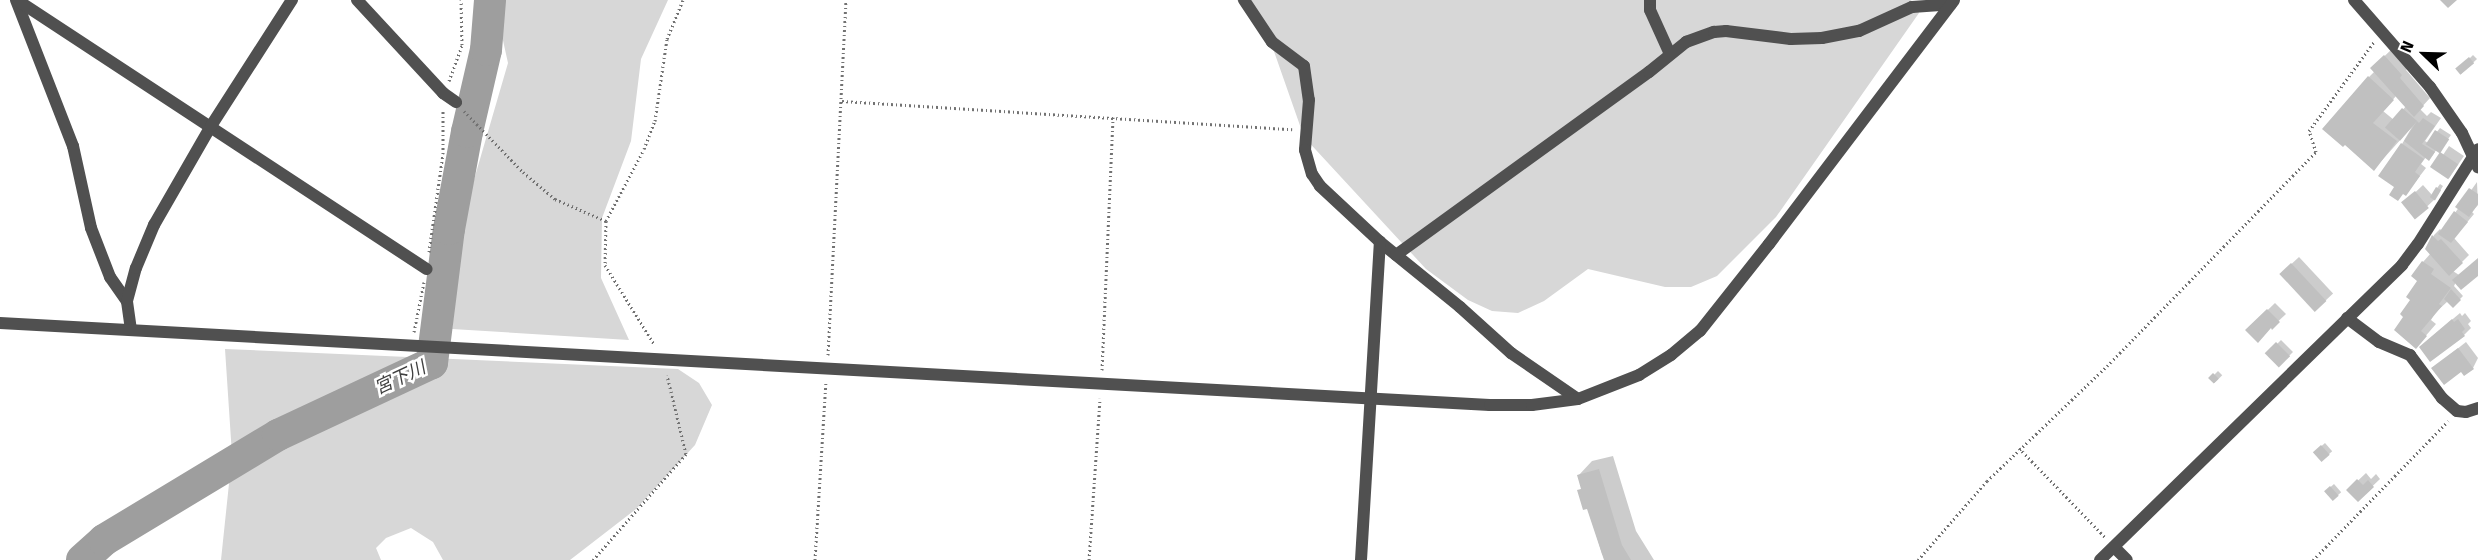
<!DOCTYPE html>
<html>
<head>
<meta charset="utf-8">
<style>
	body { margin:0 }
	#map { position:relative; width:2478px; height:560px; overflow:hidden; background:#fff; font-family:"Fira Sans","Noto Sans JP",sans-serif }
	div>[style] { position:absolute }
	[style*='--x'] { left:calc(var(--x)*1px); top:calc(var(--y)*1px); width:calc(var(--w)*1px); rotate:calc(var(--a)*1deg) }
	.green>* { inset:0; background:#d7d7d7 }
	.shadow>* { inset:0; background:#0003; transform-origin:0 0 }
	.river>* { height:32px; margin:-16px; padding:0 16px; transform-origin:16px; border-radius:16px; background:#9e9e9e }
	.building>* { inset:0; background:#c0c0c0; transform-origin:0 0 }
	.path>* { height:3px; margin-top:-1.5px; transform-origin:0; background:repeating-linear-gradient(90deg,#727272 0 1.5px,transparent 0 4.5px) }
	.minor>* { height:12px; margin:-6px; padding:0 6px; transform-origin:6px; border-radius:6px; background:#505050 }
	.tertiary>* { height:12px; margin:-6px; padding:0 6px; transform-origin:6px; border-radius:6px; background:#505050 }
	span { translate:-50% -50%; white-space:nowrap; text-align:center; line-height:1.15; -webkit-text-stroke:5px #fff; paint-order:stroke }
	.water-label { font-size:18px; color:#3f3f3f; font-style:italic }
	.north { position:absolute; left:2394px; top:24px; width:60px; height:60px; -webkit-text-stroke:4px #fff; paint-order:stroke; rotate:293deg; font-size:16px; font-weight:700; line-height:24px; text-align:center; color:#000 }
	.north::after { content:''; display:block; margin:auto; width:21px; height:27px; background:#000; clip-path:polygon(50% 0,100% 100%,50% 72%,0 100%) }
</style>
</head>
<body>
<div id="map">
	<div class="green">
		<div style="clip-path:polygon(494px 0,668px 0,641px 59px,631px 141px,602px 218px,601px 278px,629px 340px,452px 329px,464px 214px,508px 63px)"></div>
		<div style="clip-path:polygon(1237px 0,1911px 0,1919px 13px,1776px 217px,1717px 276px,1691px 287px,1665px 287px,1588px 269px,1544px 301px,1518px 313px,1492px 311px,1468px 300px,1426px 269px,1304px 137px,1270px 40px)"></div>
		<div style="clip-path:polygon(225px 349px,678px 369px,699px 383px,712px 405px,695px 445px,636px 509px,570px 560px,443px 560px,433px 542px,411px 528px,386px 538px,376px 548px,381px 560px,221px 560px,232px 455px)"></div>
	</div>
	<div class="shadow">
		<div style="clip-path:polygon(evenodd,2392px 49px,2409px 67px,2406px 70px,2430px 98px,2420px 109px,2427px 116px,2431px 112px,2441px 118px,2425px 141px,2428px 143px,2440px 128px,2451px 135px,2442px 147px,2437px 149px,2432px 156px,2426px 157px,2421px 164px,2426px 168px,2406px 194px,2396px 187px,2402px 144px,2412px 127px,2374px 169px,2369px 77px,2375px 71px,2372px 68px,2392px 49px,2396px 96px,2406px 106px,2394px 120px,2383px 111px,2396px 96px)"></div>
		<div style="clip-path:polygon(2473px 55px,2477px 59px,2461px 74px,2458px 70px)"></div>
		<div style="left:2449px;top:146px;width:18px;height:27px;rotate:34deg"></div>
		<div style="clip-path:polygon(2477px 182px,2478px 205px,2472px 212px,2474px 214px,2454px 238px,2469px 255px,2453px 271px,2459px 275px,2478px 259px,2478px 274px,2456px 282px,2454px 286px,2463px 296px,2453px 306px,2448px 301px,2435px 313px,2431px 320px,2436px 324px,2416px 347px,2412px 300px,2423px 262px,2431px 253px,2427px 249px,2434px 235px,2440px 229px,2442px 231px)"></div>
		<div style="clip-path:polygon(2440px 184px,2443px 186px,2435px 199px,2416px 217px,2404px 203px,2423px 185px,2432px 195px)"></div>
		<div style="left:2299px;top:257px;width:50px;height:25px;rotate:47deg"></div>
		<div style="clip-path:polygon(2275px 303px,2286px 314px,2272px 327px,2247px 330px)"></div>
		<div style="clip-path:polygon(2460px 313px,2462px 316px,2465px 313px,2471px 321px,2468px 324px,2471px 328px,2464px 335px,2428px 340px)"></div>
		<div style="left:2281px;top:340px;width:17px;height:19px;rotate:45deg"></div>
		<div style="clip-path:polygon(2466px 342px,2478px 358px,2473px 368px,2461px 370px,2433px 368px)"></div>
		<div style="left:2218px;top:371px;width:6px;height:11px;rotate:45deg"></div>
		<div style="left:2325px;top:443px;width:11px;height:13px;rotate:49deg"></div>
		<div style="clip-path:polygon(1613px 456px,1636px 531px,1654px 560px,1606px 560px,1602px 554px,1588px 507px,1579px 491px,1582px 488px,1578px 476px,1592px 461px)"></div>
		<div style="clip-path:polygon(2366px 473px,2371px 479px,2376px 474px,2380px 479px,2358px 500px,2348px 490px)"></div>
		<div style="left:2334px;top:484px;width:11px;height:11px;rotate:49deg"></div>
	</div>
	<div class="river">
		<div style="--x:82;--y:560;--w:30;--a:-42"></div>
		<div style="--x:104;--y:540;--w:203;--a:-31.1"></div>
		<div style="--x:278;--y:435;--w:170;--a:-25.1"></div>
		<div style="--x:432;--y:363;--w:135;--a:-82.8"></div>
		<div style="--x:449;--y:229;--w:99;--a:-79.5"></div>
		<div style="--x:467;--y:132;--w:84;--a:-77"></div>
		<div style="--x:486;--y:50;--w:50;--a:-85.4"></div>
	</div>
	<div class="building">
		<div style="clip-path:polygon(2440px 0,2457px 0,2448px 8px)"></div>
		<div style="clip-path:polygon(2384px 55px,2402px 75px,2400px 78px,2424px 106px,2414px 117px,2370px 68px)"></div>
		<div style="left:2469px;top:57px;width:8px;height:18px;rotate:50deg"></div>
		<div style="clip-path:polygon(2368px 76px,2394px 100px,2373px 123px,2397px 141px,2374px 171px,2345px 145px,2343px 147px,2322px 129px)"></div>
		<div style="left:2402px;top:108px;width:20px;height:26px;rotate:41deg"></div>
		<div style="clip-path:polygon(2423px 118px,2435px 126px,2422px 144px,2435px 152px,2429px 161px,2404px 141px,2417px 121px,2419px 123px)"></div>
		<div style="left:2435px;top:130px;width:17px;height:17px;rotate:33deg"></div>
		<div style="clip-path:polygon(2401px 143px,2424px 159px,2415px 172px,2420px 176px,2406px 196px,2403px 194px,2398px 201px,2389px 195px,2394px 187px,2378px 176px)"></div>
		<div style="left:2440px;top:152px;width:22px;height:18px;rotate:34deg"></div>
		<div style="left:2436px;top:187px;width:6px;height:12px;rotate:31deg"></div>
		<div style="clip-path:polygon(2469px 188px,2478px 194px,2478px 204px,2469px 217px,2455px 207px)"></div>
		<div style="left:2415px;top:191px;width:22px;height:18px;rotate:51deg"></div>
		<div style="clip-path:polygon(2454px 211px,2468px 222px,2451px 243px,2438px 234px)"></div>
		<div style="clip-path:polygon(2432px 235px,2438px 241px,2441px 239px,2463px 263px,2449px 276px,2425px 249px)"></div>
		<div style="clip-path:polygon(2478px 258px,2478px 276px,2461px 290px,2452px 280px)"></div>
		<div style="clip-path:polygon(2422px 261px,2434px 269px,2431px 274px,2451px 288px,2439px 304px,2442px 306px,2421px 331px,2427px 336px,2416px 349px,2394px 330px,2403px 317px,2400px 314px,2410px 300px,2406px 297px,2417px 281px,2411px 276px)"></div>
		<div style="left:2291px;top:263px;width:52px;height:16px;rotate:47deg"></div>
		<div style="clip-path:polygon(2451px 289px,2461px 300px,2453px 308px,2444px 299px)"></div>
		<div style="clip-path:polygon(2267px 309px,2280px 322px,2272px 330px,2271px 328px,2258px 343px,2245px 330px)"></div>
		<div style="clip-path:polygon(2452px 319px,2454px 322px,2458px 319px,2465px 329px,2462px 332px,2465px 336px,2430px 362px,2419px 347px)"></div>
		<div style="left:2276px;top:342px;width:20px;height:16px;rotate:45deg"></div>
		<div style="clip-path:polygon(2458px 348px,2474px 369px,2464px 376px,2461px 372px,2444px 385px,2431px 368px)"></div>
		<div style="left:2213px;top:373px;width:8px;height:7px;rotate:45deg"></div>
		<div style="left:2321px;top:445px;width:13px;height:11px;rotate:48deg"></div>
		<div style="clip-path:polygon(1599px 469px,1622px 545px,1631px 560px,1604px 560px,1587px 509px,1583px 510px,1577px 490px,1581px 489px,1577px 475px)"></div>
		<div style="clip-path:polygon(2357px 479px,2363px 485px,2368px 480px,2374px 487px,2358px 502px,2346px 490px)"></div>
		<div style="left:2330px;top:486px;width:13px;height:8px;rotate:48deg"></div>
	</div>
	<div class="path">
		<div style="--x:449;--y:81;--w:38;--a:-70"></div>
		<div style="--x:462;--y:45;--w:45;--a:-91.3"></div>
		<div style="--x:842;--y:101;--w:451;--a:3.6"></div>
		<div style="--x:464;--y:111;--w:85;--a:46"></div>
		<div style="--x:523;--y:172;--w:42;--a:40.2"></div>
		<div style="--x:555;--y:199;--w:56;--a:23.3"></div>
		<div style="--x:606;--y:221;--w:44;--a:91.3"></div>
		<div style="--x:605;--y:265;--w:93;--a:58.2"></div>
		<div style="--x:606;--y:221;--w:81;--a:-62.2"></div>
		<div style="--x:644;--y:149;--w:30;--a:-69"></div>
		<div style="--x:655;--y:121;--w:83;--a:-81.7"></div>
		<div style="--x:667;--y:39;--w:42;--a:-67.7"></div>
		<div style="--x:429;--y:252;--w:99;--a:-81.9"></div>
		<div style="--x:443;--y:154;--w:44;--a:-90"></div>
		<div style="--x:414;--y:332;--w:51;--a:-78.7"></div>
		<div style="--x:828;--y:355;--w:355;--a:-87.1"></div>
		<div style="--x:1102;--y:370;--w:253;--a:-87.5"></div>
		<div style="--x:2019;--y:448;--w:124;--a:46"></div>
		<div style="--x:593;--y:560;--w:141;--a:-48.7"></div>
		<div style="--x:686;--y:454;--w:81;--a:-103.5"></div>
		<div style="--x:815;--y:560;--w:178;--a:-86.5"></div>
		<div style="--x:1089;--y:560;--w:162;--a:-86.1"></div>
		<div style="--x:1918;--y:560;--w:105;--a:-48.9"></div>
		<div style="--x:1987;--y:481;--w:166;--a:-43.8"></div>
		<div style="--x:2107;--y:366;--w:299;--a:-45.7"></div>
		<div style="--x:2316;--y:152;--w:22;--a:-108"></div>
		<div style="--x:2309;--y:131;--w:110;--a:-53.9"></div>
		<div style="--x:2313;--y:560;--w:194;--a:-45.8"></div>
	</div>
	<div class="minor">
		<div style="--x:16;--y:0;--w:157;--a:68.7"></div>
		<div style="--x:73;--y:146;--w:84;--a:77.6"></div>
		<div style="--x:91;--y:228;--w:53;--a:68.8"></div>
		<div style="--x:110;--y:277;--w:29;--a:55"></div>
		<div style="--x:17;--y:0;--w:490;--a:33.3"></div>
		<div style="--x:357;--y:0;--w:127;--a:47.2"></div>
		<div style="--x:443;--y:93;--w:16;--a:35"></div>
		<div style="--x:1244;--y:0;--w:50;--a:56.3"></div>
		<div style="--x:1272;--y:42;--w:40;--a:37"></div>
		<div style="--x:1304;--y:66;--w:34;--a:82"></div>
		<div style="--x:1309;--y:100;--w:50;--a:94.6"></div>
		<div style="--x:1305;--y:150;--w:25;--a:74"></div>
		<div style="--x:1312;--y:174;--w:14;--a:56"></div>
		<div style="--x:1320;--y:186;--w:82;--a:43"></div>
		<div style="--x:1380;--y:242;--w:103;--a:39.1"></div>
		<div style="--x:1460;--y:307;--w:69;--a:42"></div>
		<div style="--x:1511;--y:353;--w:81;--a:34.5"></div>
		<div style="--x:1650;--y:0;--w:10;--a:90"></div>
		<div style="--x:1650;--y:10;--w:48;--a:65.6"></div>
		<div style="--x:2354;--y:0;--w:116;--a:48.9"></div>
		<div style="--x:2430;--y:87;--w:56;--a:55.2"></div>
		<div style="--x:2462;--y:133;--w:38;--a:65"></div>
		<div style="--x:1396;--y:255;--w:312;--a:-35.9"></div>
		<div style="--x:1649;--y:72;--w:48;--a:-39"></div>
		<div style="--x:1686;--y:42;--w:30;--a:-20"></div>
		<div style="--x:1714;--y:32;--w:12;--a:-5"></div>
		<div style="--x:1726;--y:31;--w:65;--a:7"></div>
		<div style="--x:1791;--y:39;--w:31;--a:-2"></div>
		<div style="--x:1822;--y:38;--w:38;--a:-11"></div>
		<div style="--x:1859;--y:31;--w:58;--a:-24.4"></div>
		<div style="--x:1912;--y:7;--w:39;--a:-4"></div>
		<div style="--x:2347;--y:318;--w:40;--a:37"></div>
		<div style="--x:2379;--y:342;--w:34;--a:23"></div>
		<div style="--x:2410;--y:355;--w:54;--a:53.3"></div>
		<div style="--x:2442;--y:398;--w:20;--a:41"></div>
		<div style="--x:2457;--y:411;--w:9;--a:6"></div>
		<div style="--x:2466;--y:412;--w:13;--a:-18"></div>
		<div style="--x:131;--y:330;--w:29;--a:-98"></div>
		<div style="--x:127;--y:301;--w:34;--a:-75"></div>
		<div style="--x:136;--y:268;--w:47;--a:-67.3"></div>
		<div style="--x:154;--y:225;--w:114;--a:-60.1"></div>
		<div style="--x:211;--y:126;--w:150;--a:-57.3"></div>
		<div style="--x:2114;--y:547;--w:18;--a:45"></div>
		<div style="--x:1361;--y:560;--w:319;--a:-86.6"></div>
		<div style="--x:2100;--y:560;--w:422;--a:-44.3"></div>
		<div style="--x:2402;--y:265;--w:26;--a:-53"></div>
		<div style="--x:2418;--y:244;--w:112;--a:-57.7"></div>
	</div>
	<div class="tertiary">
		<div style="--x:0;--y:323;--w:1492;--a:3.15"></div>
		<div style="--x:1490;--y:405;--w:42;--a:0"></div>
		<div style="--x:1532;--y:405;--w:46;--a:-7.4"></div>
		<div style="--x:1578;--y:399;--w:66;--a:-21.5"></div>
		<div style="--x:1639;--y:375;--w:38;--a:-32"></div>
		<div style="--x:1671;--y:355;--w:38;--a:-40"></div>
		<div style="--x:1700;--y:331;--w:111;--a:-51.6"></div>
		<div style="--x:1769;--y:244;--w:306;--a:-52.8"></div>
	</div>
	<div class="water-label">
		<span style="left:400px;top:378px;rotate:-25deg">宮下川</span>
	</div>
	<div class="north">N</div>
</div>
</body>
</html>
